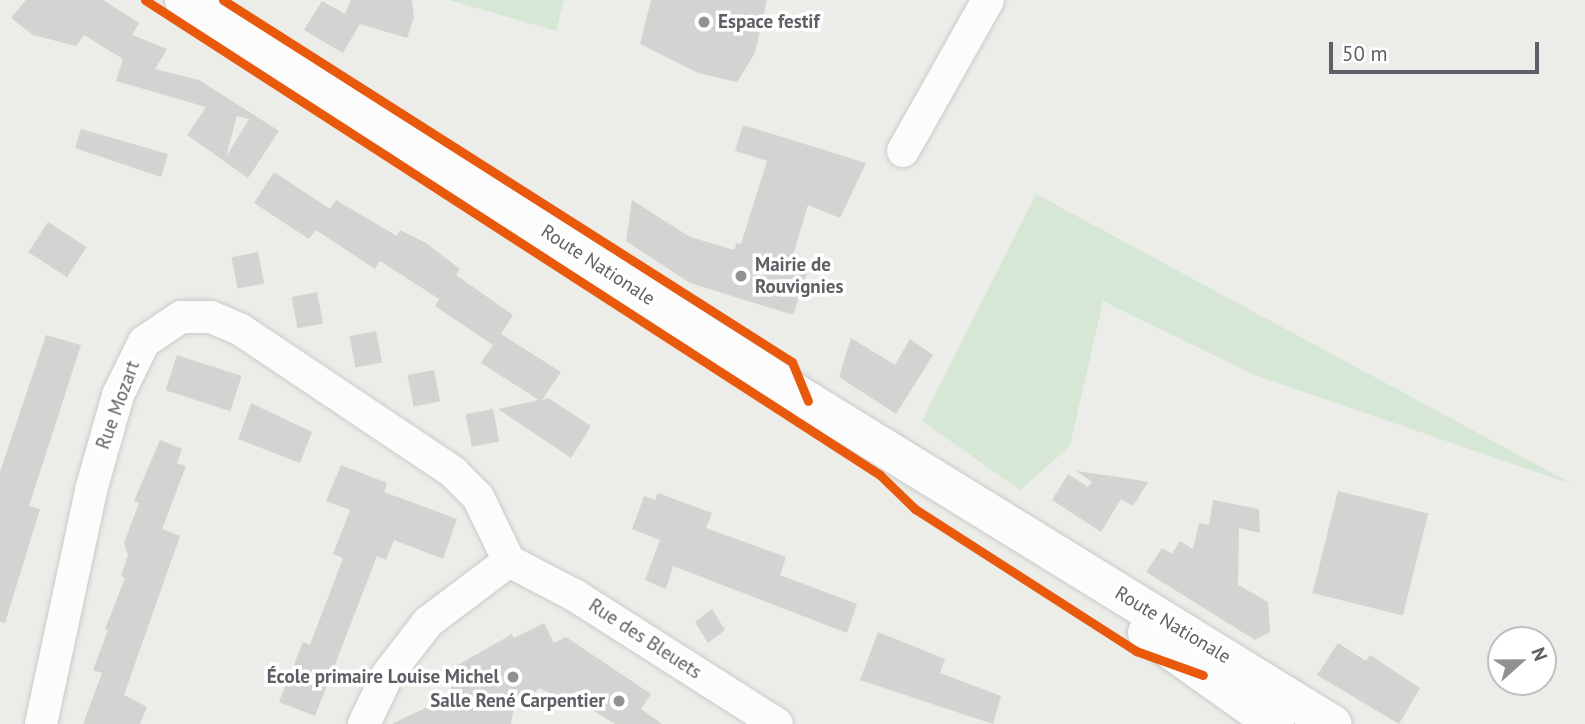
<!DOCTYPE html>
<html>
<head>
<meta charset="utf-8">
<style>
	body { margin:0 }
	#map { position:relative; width:1585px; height:724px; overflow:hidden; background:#ecece8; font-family:"PT Sans",sans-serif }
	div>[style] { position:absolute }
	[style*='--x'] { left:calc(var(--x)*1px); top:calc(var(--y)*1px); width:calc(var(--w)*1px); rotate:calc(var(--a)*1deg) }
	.green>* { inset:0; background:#d7e7d6 }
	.building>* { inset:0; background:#d3d3d1; transform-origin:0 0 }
	.roads { filter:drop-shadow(0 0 2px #cacac9) drop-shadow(0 0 2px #cacac9) }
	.minor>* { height:32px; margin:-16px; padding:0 16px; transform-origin:16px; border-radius:16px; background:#fcfcfc }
	.secondary>* { height:38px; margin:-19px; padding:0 19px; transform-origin:19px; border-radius:19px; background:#fcfcfc }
	.cycleway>* { height:9px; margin:-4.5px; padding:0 4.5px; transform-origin:4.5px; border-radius:4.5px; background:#e8590c }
	.dots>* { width:19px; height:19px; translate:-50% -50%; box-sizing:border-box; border:4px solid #fff; border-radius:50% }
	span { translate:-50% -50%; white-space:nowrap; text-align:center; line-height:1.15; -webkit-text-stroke:7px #fff; paint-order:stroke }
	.poi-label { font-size:19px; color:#5e6065; font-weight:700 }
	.left { translate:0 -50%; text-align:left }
	.right { translate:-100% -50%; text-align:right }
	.street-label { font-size:19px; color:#5e6065 }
	.north { position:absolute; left:1487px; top:626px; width:70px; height:70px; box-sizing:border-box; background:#fff; border:2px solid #bfbfc1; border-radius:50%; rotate:69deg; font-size:19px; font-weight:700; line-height:28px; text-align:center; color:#5e6065 }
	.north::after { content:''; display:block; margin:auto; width:24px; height:32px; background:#909193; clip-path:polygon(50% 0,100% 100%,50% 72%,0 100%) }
	.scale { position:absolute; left:1329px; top:42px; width:210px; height:32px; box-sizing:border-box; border:4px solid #5e6065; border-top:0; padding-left:9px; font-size:21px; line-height:24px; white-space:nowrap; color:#5e6065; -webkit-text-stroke:5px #fff; paint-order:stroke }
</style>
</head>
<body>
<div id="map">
	<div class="green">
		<div style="clip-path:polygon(449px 0,564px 0,556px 31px)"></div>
		<div style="clip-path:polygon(1036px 194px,1574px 485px,1252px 374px,1103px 301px,1070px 446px,1020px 490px,922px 421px)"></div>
	</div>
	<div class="building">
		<div style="clip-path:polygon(evenodd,26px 0,103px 0,139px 23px,132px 35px,167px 49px,155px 69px,199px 80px,279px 131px,248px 178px,187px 135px,206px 107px,116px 81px,123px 59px,84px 35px,76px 46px,33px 35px,11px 18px,26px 0,237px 116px,249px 119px,226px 157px,237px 116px)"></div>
		<div style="clip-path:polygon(351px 0,412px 0,414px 17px,407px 38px,360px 24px,343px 53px,304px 30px,322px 1px,345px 14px)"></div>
		<div style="clip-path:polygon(651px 0,767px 0,755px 53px,737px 82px,698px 73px,640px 44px)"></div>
		<div style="clip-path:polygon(743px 125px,866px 163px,840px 218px,808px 205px,791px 262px,809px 268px,793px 315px,690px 283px,626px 241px,632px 200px,690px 237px,734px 250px,737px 243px,741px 244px,767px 161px,735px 151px)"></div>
		<div style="clip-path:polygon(81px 129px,168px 154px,161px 177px,75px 148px)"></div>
		<div style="clip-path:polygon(274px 172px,330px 209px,336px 200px,397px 236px,400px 230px,426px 243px,460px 269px,456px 275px,513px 315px,501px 334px,561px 372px,542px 400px,548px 398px,591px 426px,571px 458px,498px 409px,539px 400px,481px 363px,493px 345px,435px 306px,439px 299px,380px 261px,375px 269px,316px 230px,309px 239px,254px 203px)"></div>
		<div style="left:48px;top:222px;width:46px;height:36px;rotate:33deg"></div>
		<div style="left:258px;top:252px;width:32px;height:27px;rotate:79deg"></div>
		<div style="left:317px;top:292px;width:32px;height:26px;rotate:79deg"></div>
		<div style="left:376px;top:331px;width:32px;height:27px;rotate:79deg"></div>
		<div style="clip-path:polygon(46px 335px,81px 345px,29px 506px,40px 509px,5px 623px,0 622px,0 472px)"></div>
		<div style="clip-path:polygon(851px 338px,895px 365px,910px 339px,933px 355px,896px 414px,839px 377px)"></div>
		<div style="left:177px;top:355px;width:68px;height:37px;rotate:18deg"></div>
		<div style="left:434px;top:370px;width:32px;height:27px;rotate:79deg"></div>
		<div style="clip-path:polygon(251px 403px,312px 432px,300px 463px,238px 439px)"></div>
		<div style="left:493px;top:409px;width:33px;height:28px;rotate:79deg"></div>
		<div style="clip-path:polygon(160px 440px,182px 449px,177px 463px,186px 466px,162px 529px,180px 536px,124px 695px,147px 707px,140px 724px,83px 724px,102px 673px,93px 670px,108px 630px,105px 629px,125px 578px,121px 576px,128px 555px,124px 543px,139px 503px,134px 501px)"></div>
		<div style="clip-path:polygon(341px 465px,387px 483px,384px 492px,457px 519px,443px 559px,394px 540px,386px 560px,377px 556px,315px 716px,279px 702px,303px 642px,310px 645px,343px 558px,333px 554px,350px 510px,326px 501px)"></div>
		<div style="clip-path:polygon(1076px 471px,1125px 478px,1148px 482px,1133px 506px,1121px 499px,1101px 532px,1052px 500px,1068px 474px,1088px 487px,1092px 482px)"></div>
		<div style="left:1338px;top:491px;width:93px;height:105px;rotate:14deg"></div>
		<div style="clip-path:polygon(658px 493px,712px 513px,706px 528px,786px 557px,780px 575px,857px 604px,847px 633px,673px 566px,666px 589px,645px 580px,660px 540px,632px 529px,644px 496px,655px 500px)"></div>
		<div style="clip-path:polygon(1213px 500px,1259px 509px,1260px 533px,1239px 528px,1238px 585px,1268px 602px,1270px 632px,1255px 640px,1146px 572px,1162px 548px,1172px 554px,1180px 541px,1193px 549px,1199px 523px,1209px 525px)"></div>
		<div style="clip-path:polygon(712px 609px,725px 630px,708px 643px,695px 622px)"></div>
		<div style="clip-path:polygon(544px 623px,554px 643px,566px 637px,651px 694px,641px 709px,662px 724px,615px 724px,563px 692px,561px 698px,539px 688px,530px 698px,515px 702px,511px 724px,392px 724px,454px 694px,444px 673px,512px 634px,514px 638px)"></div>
		<div style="clip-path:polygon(878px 632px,945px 659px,940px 673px,1001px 696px,993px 724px,860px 680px)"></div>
		<div style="clip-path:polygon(1338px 643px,1366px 661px,1370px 655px,1420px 688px,1399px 724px,1317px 675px)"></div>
	</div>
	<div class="roads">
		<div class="minor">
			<div style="--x:903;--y:151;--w:173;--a:-60.6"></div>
			<div style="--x:509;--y:561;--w:76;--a:27.6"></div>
			<div style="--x:576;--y:596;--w:238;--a:32.5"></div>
			<div style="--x:41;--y:724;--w:239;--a:-77.9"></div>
			<div style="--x:91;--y:490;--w:99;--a:-74.1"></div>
			<div style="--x:118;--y:395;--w:59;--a:-63.9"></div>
			<div style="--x:144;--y:342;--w:45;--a:-34"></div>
			<div style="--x:181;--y:317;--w:30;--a:0"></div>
			<div style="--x:211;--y:317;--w:33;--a:23"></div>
			<div style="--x:241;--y:330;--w:255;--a:33.8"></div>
			<div style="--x:453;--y:472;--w:35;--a:45"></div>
			<div style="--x:478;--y:497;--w:71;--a:64.2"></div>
			<div style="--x:364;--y:724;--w:55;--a:-64.4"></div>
			<div style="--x:388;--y:674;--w:66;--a:-52.4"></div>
			<div style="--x:428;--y:622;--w:101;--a:-37"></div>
		</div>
		<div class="secondary">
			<div style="--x:184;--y:0;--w:742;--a:32.73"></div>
			<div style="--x:808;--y:401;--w:616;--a:31.65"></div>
			<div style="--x:1147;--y:633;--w:157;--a:35.4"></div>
		</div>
	</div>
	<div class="cycleway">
		<div style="--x:145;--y:0;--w:875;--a:32.87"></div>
		<div style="--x:880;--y:475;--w:49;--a:44.2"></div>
		<div style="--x:915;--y:509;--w:263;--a:32.7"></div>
		<div style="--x:1136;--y:651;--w:71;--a:19.7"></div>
		<div style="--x:223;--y:0;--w:674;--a:32.46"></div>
		<div style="--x:792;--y:362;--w:42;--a:67.7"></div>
	</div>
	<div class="dots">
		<div style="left:704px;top:22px;background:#909193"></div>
		<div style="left:741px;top:276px;background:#909193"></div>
		<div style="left:513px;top:677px;background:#909193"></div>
		<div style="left:619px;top:701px;background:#909193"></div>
	</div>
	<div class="poi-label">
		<span class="left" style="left:718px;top:22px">Espace festif</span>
		<span class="left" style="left:755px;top:276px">Mairie de<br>Rouvignies</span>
		<span class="right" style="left:499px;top:677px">École primaire Louise Michel</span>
		<span class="right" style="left:605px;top:701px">Salle René Carpentier</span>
	</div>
	<div class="street-label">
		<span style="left:598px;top:265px;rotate:33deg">Route Nationale</span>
		<span style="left:118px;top:405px;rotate:-70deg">Rue Mozart</span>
		<span style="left:1173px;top:625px;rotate:31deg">Route Nationale</span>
		<span style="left:645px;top:639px;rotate:33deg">Rue des Bleuets</span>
	</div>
	<div class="north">N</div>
	<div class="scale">50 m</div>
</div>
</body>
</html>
